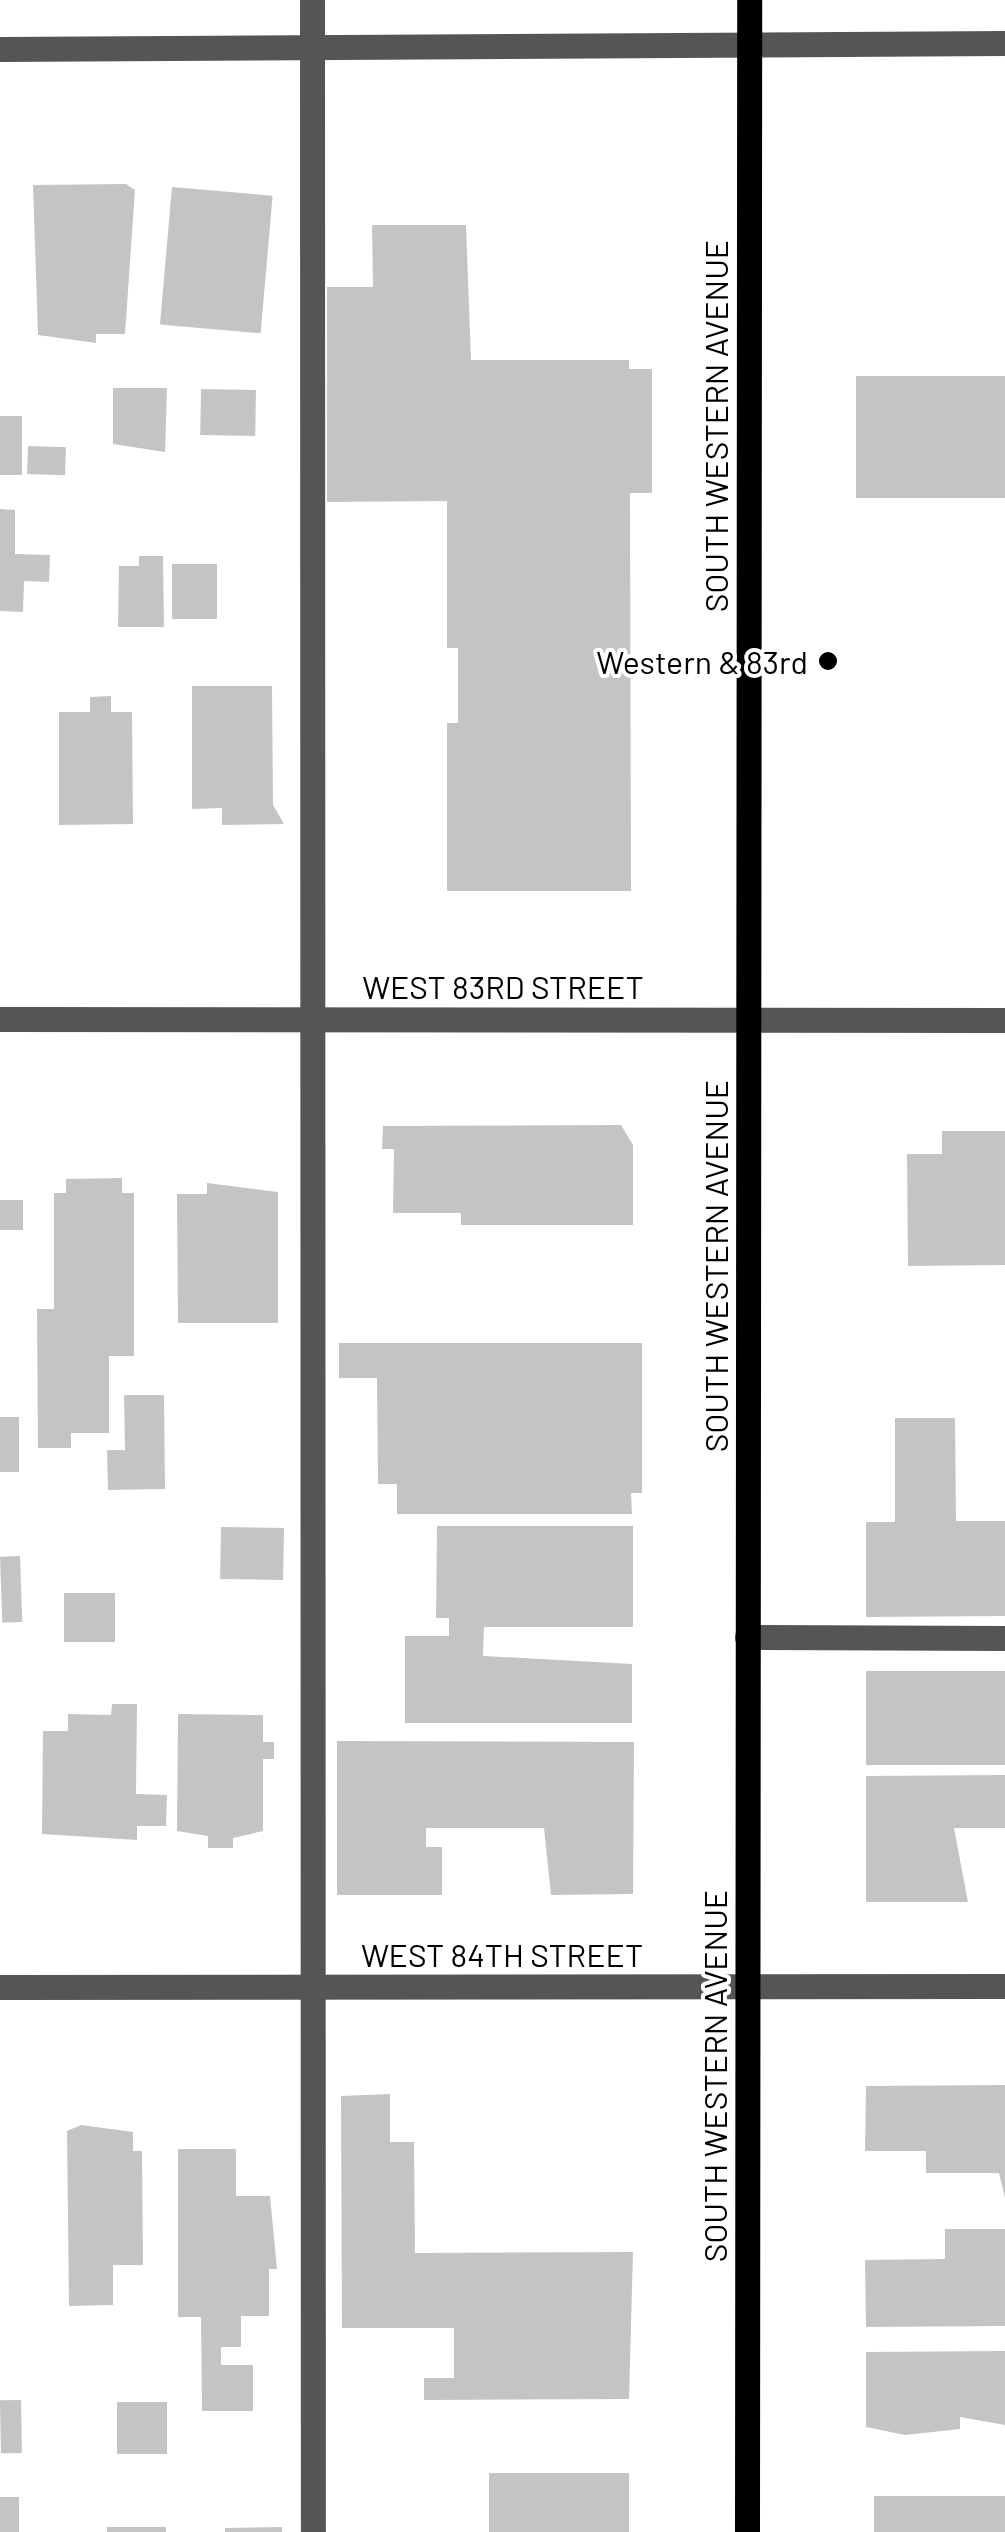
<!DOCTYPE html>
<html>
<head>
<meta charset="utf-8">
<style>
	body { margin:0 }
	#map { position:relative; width:1005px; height:2532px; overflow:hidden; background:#fff; font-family:Barlow,sans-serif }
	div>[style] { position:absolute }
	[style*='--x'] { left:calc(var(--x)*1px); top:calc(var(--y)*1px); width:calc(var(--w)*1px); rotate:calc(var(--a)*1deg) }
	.building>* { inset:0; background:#c4c4c4; transform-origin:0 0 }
	.minor>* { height:25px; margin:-12.5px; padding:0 12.5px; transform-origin:12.5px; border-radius:12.5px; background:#555 }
	.major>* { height:25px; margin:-12.5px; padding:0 12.5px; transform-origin:12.5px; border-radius:12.5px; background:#000 }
	.dots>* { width:28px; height:28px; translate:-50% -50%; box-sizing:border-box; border:5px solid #fff; border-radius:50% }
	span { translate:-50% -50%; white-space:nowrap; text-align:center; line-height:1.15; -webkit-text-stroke:8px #fff; paint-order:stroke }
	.street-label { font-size:32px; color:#000 }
	.poi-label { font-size:32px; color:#000 }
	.right { translate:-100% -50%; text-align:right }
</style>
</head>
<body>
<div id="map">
	<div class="building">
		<div style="clip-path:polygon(126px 184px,135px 190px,125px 334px,96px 334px,96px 343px,38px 335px,33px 185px)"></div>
		<div style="left:172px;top:187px;width:101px;height:138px;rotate:5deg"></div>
		<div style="clip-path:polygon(372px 225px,466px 225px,471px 360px,629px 360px,629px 369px,652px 369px,652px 493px,630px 493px,631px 891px,447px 891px,447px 723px,458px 723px,458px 648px,447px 648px,447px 501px,327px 502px,327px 287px,373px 287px)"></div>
		<div style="left:856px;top:376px;width:149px;height:122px"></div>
		<div style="clip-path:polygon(113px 388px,167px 388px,165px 452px,113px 444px)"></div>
		<div style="left:201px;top:389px;width:55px;height:46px;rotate:1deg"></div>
		<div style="left:0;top:416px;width:22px;height:59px"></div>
		<div style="left:28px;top:446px;width:38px;height:28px;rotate:2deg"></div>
		<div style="clip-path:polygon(0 509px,15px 510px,15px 554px,50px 555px,49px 582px,24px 581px,23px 612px,0 611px)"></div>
		<div style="clip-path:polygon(139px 556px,163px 556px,164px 627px,118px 627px,119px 566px,139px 566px)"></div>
		<div style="left:172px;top:564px;width:45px;height:55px"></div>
		<div style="clip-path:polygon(192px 686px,272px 686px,273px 805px,284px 824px,222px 825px,222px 808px,192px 809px)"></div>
		<div style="clip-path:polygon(111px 696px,111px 712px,132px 712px,133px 824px,59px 825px,59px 712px,90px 712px,90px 697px)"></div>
		<div style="clip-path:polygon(621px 1125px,633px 1145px,633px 1225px,461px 1225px,461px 1213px,393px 1213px,394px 1149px,382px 1149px,383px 1126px)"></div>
		<div style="clip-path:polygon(942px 1131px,1005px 1131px,1005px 1265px,908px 1266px,907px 1154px,942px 1154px)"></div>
		<div style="clip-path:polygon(122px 1178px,122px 1193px,134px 1193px,134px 1356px,109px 1356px,109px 1433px,71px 1433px,71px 1448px,38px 1448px,37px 1309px,54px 1309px,54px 1193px,66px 1193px,66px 1179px)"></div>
		<div style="clip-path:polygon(207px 1183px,278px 1192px,278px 1323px,178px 1323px,177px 1194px,207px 1194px)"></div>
		<div style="left:0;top:1200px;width:23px;height:30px"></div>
		<div style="clip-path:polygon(339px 1343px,642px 1343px,642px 1493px,631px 1493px,632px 1514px,397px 1514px,397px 1484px,378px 1484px,377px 1378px,339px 1378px)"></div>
		<div style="clip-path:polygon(124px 1395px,164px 1395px,165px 1489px,108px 1490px,107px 1450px,125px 1450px)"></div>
		<div style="left:0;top:1417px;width:19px;height:55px"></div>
		<div style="clip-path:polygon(895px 1418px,955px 1418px,956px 1521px,1005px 1521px,1005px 1616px,866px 1617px,866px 1522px,895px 1522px)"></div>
		<div style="clip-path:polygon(437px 1526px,633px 1526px,633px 1627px,484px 1627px,483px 1656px,632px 1664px,632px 1723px,405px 1723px,405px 1636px,449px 1636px,449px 1618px,436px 1618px)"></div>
		<div style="left:221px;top:1527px;width:63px;height:52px;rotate:1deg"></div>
		<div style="left:20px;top:1556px;width:66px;height:20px;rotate:88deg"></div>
		<div style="left:64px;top:1593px;width:51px;height:49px"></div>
		<div style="left:866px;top:1671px;width:139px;height:94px"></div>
		<div style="clip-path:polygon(112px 1704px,137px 1704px,136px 1794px,167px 1795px,166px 1826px,137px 1826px,137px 1840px,42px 1834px,43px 1731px,68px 1731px,68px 1714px,111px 1715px)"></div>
		<div style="clip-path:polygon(178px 1714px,263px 1715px,263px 1742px,274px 1742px,274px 1759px,263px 1759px,263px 1831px,233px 1838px,233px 1848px,208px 1848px,208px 1836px,177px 1831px)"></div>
		<div style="clip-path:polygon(337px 1741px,634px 1742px,633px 1894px,551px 1895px,544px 1828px,426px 1828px,426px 1847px,442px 1847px,442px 1895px,337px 1895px)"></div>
		<div style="clip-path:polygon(1005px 1775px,1005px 1828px,954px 1828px,968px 1902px,866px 1902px,866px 1776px)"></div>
		<div style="clip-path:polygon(1005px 2085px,1005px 2198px,999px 2173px,926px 2173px,926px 2151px,865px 2151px,866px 2086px)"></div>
		<div style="clip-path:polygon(390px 2094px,390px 2142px,414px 2142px,415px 2253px,633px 2252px,629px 2399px,424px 2400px,424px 2378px,454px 2378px,454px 2328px,342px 2328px,341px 2096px)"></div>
		<div style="clip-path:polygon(81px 2125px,133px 2132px,133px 2151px,142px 2151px,143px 2265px,113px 2265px,113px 2305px,69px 2306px,67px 2131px)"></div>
		<div style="clip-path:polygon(178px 2149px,236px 2149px,236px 2196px,270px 2196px,277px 2269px,269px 2269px,269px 2316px,241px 2316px,241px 2347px,221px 2347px,221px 2365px,253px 2365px,253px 2411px,202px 2411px,201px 2317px,178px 2317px)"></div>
		<div style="clip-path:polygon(945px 2229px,1005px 2229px,1005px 2326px,866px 2327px,865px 2260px,945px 2259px)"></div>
		<div style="clip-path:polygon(1005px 2351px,1005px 2425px,960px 2417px,960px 2429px,905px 2435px,866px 2427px,866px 2352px)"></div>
		<div style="left:21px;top:2400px;width:53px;height:21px;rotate:89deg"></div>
		<div style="left:117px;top:2402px;width:50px;height:52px"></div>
		<div style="left:629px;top:2473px;width:59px;height:140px;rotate:90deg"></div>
		<div style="left:874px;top:2496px;width:131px;height:36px"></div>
		<div style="left:0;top:2497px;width:19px;height:35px"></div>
		<div style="left:107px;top:2527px;width:59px;height:5px"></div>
		<div style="clip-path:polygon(282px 2527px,282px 2532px,225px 2532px,225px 2528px)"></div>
	</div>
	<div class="minor">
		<div style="--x:312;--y:0;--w:2532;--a:89.98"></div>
		<div style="--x:0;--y:49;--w:1005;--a:-0.34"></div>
		<div style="--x:0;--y:1019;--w:1005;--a:0.06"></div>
		<div style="--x:747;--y:1637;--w:258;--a:0.2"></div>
		<div style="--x:0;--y:1987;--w:1005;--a:-0.06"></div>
	</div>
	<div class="major">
		<div style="--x:747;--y:2532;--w:2532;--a:-89.95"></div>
	</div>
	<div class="dots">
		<div style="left:828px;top:661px;background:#000"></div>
	</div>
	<div class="street-label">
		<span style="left:715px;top:426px;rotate:-90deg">SOUTH WESTERN AVENUE</span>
		<span style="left:503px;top:986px">WEST 83RD STREET</span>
		<span style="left:715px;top:1266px;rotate:-90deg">SOUTH WESTERN AVENUE</span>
		<span style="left:502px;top:1954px">WEST 84TH STREET</span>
		<span style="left:714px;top:2076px;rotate:-90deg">SOUTH WESTERN AVENUE</span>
	</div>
	<div class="poi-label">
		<span class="right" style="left:808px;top:661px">Western &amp; 83rd</span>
	</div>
</div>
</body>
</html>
